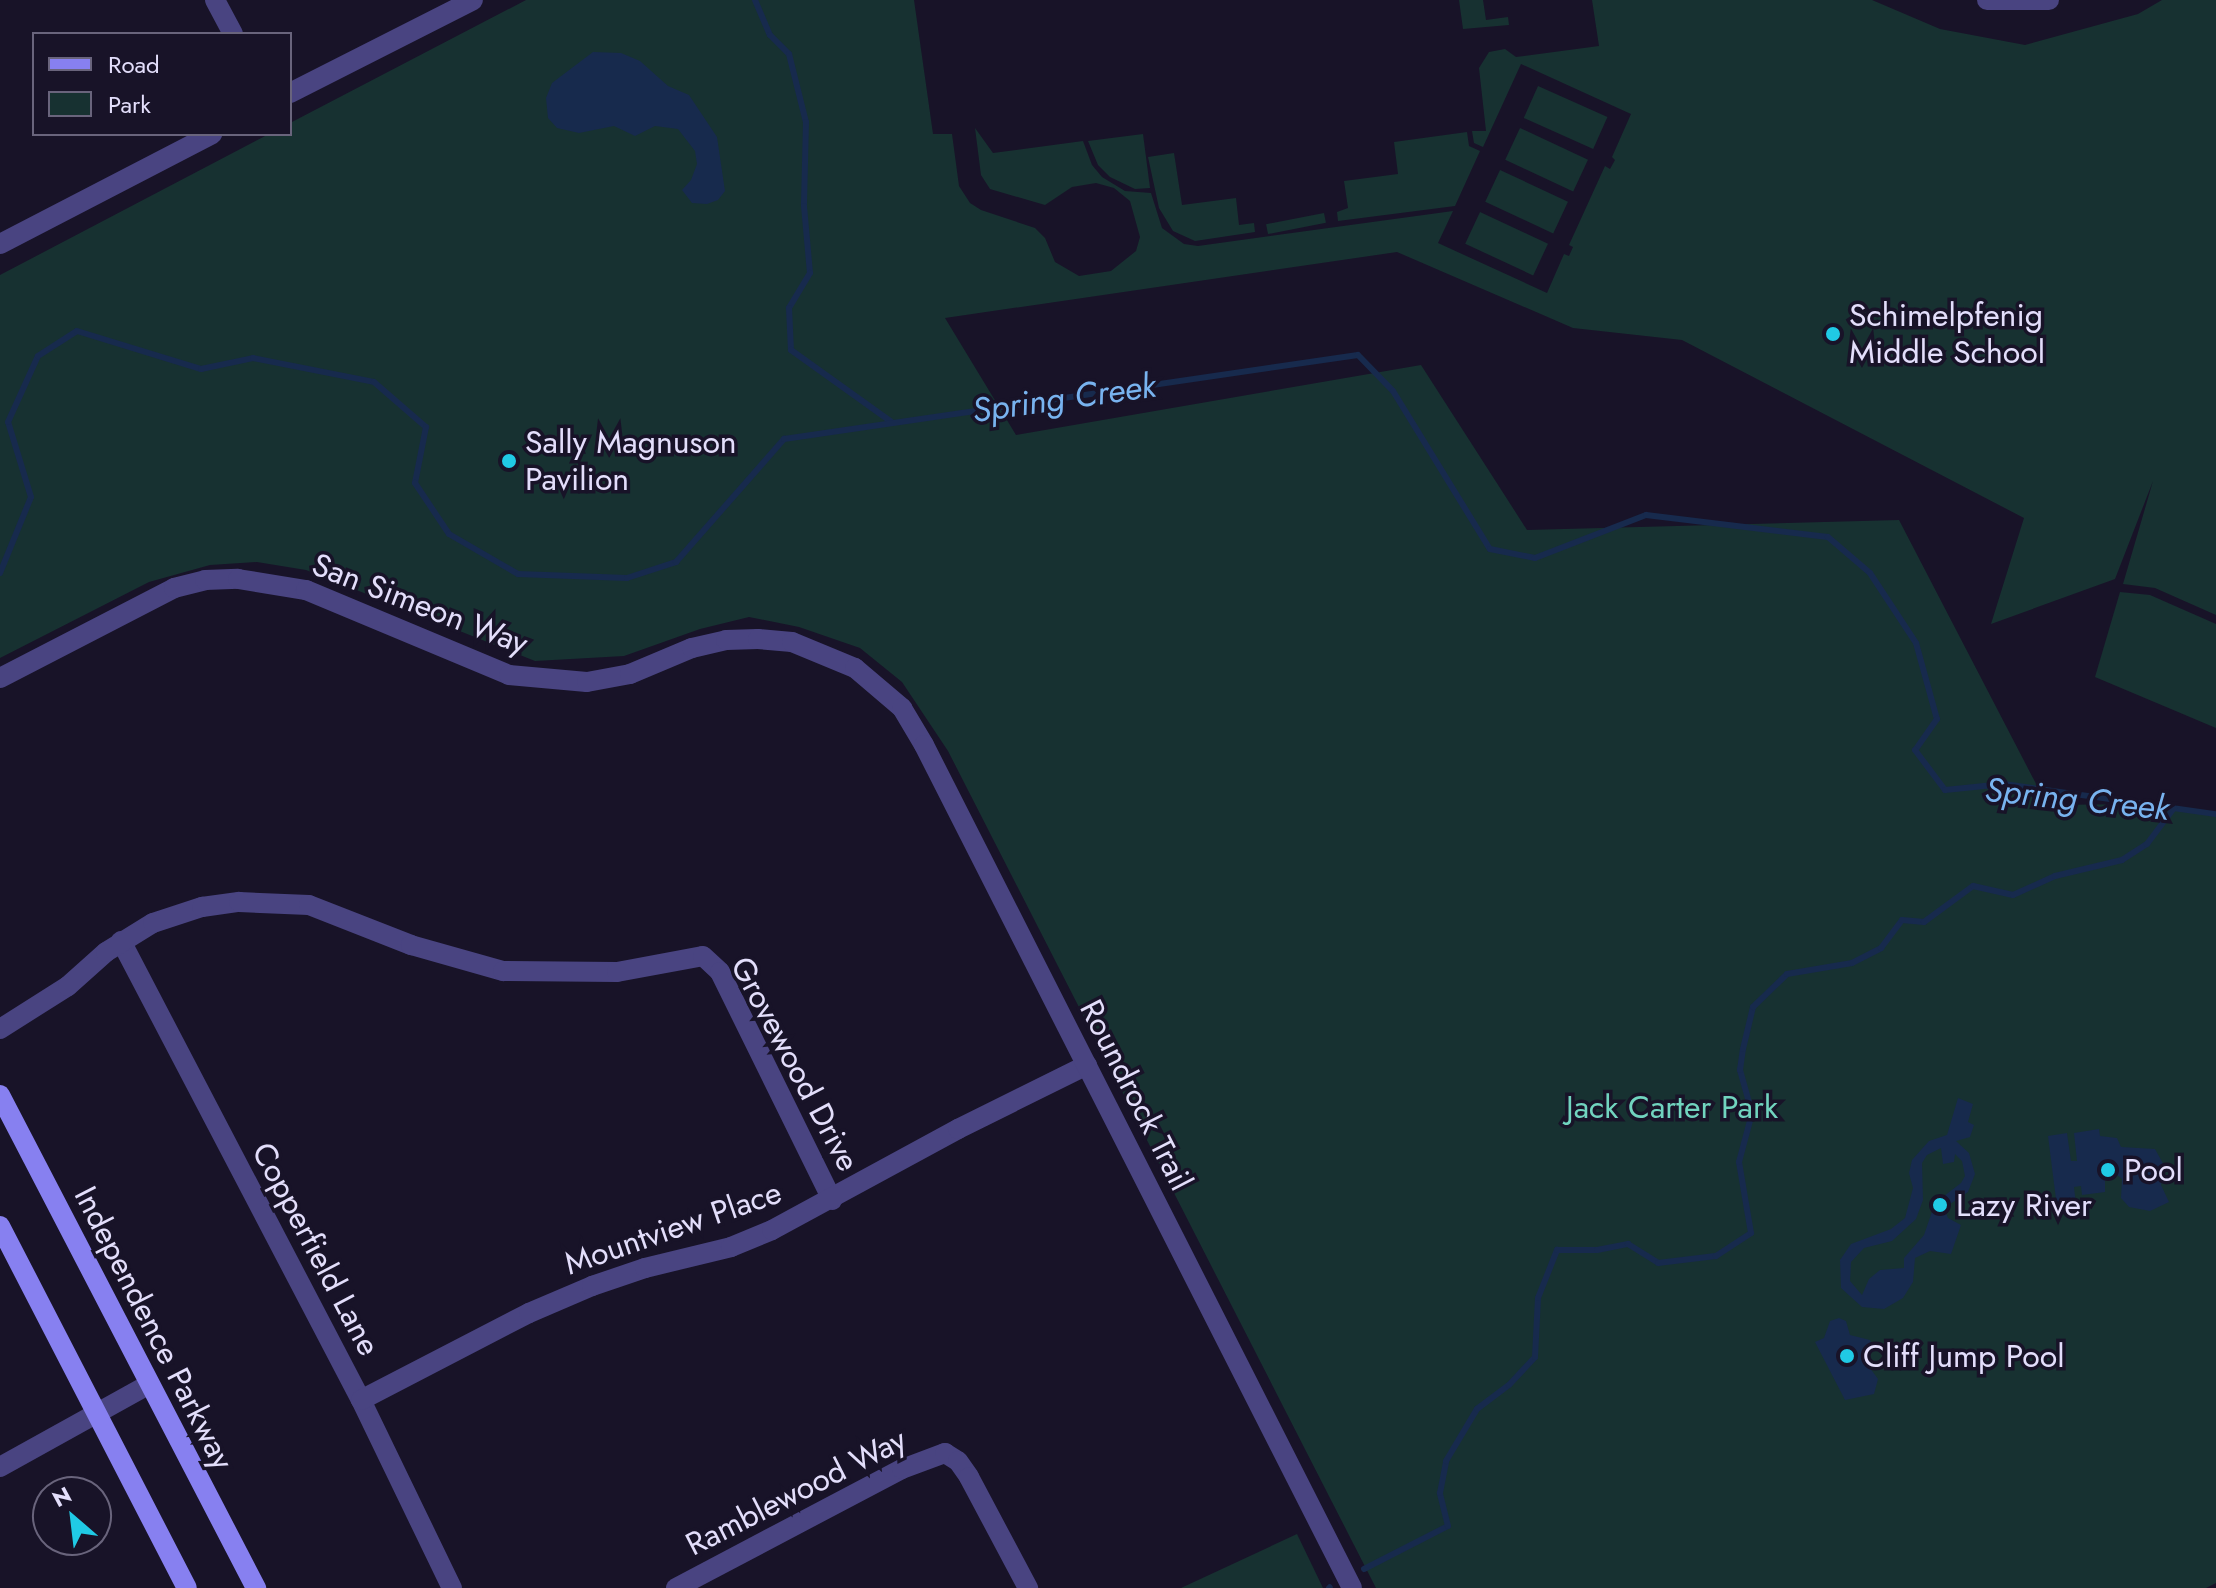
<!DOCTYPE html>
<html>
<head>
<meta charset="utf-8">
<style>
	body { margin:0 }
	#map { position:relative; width:2216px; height:1588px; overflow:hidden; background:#181328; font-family:Jost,sans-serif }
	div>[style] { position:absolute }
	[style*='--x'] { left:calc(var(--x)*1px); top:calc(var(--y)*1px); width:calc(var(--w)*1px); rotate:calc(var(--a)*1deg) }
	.green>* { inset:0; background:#173131; transform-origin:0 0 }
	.water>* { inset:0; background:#172a4d }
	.stream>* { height:6px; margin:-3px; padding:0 3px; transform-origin:3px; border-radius:3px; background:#172a4d }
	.minor>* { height:20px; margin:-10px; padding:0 10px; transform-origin:10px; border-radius:10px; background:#494481 }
	.tertiary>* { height:20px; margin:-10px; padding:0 10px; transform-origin:10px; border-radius:10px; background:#494481 }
	.secondary>* { height:20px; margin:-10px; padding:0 10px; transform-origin:10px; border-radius:10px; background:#8780f0 }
	.dots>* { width:22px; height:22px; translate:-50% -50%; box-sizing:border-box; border:4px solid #181328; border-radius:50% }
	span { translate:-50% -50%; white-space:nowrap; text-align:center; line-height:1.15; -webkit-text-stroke:7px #181328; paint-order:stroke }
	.poi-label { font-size:32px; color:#e3defb }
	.left { translate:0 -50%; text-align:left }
	.street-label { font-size:32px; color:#e3defb }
	.park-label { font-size:32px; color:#71d4bf }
	.water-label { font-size:34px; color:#78b3ef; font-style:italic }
	.legend { position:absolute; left:32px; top:32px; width:260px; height:104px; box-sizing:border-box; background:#181328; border:2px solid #69647c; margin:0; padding:10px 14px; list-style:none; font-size:24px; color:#e3defb }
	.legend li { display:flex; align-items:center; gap:16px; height:40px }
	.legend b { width:40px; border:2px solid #69647c }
	.north { position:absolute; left:32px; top:1476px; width:80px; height:80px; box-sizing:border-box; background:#181328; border:2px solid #69647c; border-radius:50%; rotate:332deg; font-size:22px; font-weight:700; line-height:32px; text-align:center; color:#e3defb }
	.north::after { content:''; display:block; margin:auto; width:28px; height:36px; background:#20cae5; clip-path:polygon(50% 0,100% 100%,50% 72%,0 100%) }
</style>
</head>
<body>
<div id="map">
	<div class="green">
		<div style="clip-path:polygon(526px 0,914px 0,933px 134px,952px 134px,959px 186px,970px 203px,981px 210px,1035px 228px,1045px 238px,1055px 262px,1079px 276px,1111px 271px,1136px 251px,1140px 237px,1130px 201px,1114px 188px,1096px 183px,1072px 187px,1045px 205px,990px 189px,981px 175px,975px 128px,993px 153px,1083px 141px,1092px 165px,1102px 177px,1125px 191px,1151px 193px,1162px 228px,1184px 244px,1198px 246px,1453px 211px,1438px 243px,1547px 293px,1564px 254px,1569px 256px,1573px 247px,1569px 245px,1605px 166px,1610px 169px,1615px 160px,1612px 157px,1631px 114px,1521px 64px,1483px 147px,1474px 143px,1472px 131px,1486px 131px,1479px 68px,1489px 52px,1505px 49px,1516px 57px,1599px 46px,1592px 0,1872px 0,1940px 29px,2025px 45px,2138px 14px,2162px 0,2216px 0,2216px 615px,2155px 588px,2123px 584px,2153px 481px,2115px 579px,1991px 624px,2024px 518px,1682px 340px,1573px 328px,1397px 252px,945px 318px,1016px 435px,1421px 365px,1527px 530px,1899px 520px,2047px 805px,2143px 804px,2216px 814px,2216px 1583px,2206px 1588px,1376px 1588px,948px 751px,902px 682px,860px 648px,799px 627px,749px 617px,700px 629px,624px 656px,535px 661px,306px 570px,257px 562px,210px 565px,149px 582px,0 658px,0 275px,269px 134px,290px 134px,290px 123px)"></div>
		<div style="clip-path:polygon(1459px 0,1483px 0,1486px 20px,1508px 17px,1509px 25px,1463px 29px)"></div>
		<div style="left:1538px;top:86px;width:76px;height:35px;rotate:24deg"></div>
		<div style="left:1520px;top:128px;width:75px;height:35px;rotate:25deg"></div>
		<div style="clip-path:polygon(1467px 132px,1469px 146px,1480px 151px,1455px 206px,1338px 221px,1337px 212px,1348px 208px,1344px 181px,1398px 174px,1394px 142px)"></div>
		<div style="clip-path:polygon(1143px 134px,1150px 188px,1135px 189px,1110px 177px,1098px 165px,1088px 141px)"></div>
		<div style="clip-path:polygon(1174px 153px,1182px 205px,1236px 198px,1239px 225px,1254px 223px,1255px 232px,1195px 241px,1173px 231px,1159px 208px,1148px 157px)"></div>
		<div style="left:1500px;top:170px;width:75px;height:35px;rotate:25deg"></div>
		<div style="left:1480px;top:212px;width:75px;height:35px;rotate:25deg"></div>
		<div style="left:1324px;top:213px;width:10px;height:59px;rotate:79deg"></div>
		<div style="clip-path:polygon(2120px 592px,2150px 595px,2216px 624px,2216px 728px,2095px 677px)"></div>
		<div style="clip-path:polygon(1297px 1534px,1323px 1588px,1181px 1588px)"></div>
	</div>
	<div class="water">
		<div style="clip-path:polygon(593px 52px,621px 53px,640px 61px,668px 86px,689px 95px,717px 137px,725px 191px,718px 200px,707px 204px,692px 203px,682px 190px,691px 180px,697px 164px,695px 151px,678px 129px,655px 126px,635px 136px,614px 126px,579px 133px,557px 128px,548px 118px,546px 98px,552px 83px)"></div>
		<div style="clip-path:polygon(evenodd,1958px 1098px,1973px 1104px,1968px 1122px,1974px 1125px,1970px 1137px,1956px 1141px,1969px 1153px,1975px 1174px,1968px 1192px,1944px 1208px,1948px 1218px,1961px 1225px,1951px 1254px,1930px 1251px,1915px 1258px,1913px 1282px,1903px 1298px,1884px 1309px,1862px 1307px,1841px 1288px,1840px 1260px,1851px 1244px,1891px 1229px,1905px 1218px,1913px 1188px,1909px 1173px,1912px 1160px,1929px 1141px,1947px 1135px,1958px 1098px,1941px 1148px,1943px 1164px,1954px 1162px,1955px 1154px,1962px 1161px,1965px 1176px,1961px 1183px,1935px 1203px,1924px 1235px,1904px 1258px,1904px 1268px,1880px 1270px,1869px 1279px,1862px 1295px,1850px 1281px,1851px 1262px,1864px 1248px,1892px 1241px,1916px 1219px,1923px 1200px,1922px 1163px,1927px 1155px,1941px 1148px)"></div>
		<div style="clip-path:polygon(2099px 1129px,2100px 1136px,2117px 1138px,2121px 1147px,2155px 1149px,2165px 1167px,2161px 1185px,2169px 1202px,2150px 1211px,2129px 1207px,2121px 1198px,2122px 1179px,2115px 1173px,2105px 1179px,2105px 1192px,2082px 1195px,2081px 1186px,2074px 1187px,2076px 1205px,2057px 1207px,2048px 1136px,2067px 1133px,2071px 1161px,2077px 1161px,2074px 1133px)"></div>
		<div style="clip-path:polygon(1839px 1318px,1846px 1321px,1850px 1335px,1870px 1340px,1872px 1345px,1867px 1364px,1878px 1379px,1874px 1394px,1845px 1400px,1815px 1342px,1824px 1338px,1830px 1321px)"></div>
	</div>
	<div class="stream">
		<div style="--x:755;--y:0;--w:38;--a:67"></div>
		<div style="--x:770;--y:35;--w:27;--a:45"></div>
		<div style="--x:789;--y:54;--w:70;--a:76"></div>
		<div style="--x:806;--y:122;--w:84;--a:91.4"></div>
		<div style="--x:804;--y:206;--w:67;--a:84.9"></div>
		<div style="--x:810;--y:273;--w:41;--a:121"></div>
		<div style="--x:789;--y:308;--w:42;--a:87.3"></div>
		<div style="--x:791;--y:350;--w:125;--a:35.6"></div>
		<div style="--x:0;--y:573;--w:82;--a:-67.8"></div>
		<div style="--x:31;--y:497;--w:78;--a:-107"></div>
		<div style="--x:8;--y:422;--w:72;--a:-65.6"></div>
		<div style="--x:38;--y:356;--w:46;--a:-32.7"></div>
		<div style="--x:77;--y:331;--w:130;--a:17"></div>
		<div style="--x:201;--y:369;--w:53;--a:-11.9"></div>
		<div style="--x:253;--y:358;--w:123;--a:11.2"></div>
		<div style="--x:374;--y:382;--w:69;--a:40.9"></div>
		<div style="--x:426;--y:427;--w:57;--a:101.1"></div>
		<div style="--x:415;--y:483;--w:61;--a:56.3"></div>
		<div style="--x:449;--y:534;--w:80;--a:30.1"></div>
		<div style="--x:518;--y:574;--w:109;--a:2.1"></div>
		<div style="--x:627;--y:578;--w:52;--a:-18.1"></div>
		<div style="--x:676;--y:562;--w:164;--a:-48.7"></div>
		<div style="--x:784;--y:439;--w:580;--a:-8.33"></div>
		<div style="--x:1358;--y:355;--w:50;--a:45.8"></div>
		<div style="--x:1393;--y:391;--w:185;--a:58.5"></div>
		<div style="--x:1490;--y:549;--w:46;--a:11.3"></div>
		<div style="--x:1535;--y:558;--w:119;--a:-21.2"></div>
		<div style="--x:1646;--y:515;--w:183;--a:6.9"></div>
		<div style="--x:1828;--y:537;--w:55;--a:40.6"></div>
		<div style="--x:1870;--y:573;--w:84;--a:56.7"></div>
		<div style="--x:1916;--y:643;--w:79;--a:74.6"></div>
		<div style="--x:1937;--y:719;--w:38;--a:125"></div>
		<div style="--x:1915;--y:750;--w:50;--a:53.1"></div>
		<div style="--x:1945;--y:790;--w:59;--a:-5.8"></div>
		<div style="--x:2004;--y:784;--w:214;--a:8.1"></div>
		<div style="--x:1364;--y:1569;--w:94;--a:-27.1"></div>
		<div style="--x:1448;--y:1526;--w:34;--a:-104"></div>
		<div style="--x:1440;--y:1493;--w:33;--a:-79"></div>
		<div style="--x:1446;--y:1461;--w:61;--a:-59.2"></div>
		<div style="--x:1477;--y:1409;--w:40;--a:-37"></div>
		<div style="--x:1509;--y:1385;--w:38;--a:-47"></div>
		<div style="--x:1535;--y:1357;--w:59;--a:-87.1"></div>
		<div style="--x:1538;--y:1298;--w:52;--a:-68.4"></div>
		<div style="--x:1557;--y:1250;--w:40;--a:0"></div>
		<div style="--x:1597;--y:1250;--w:32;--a:-11"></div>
		<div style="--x:1628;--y:1244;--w:36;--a:32"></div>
		<div style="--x:1658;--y:1263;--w:58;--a:-6.9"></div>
		<div style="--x:1716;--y:1256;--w:42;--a:-33.3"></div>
		<div style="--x:1751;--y:1233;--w:72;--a:-99.6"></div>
		<div style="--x:1739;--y:1162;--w:51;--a:-75.1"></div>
		<div style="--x:1752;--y:1113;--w:45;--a:-105.6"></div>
		<div style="--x:1740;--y:1070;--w:21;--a:-82"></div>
		<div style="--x:1743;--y:1049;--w:43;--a:-76.6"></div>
		<div style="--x:1753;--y:1007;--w:47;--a:-44.1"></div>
		<div style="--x:1787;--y:974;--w:66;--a:-9.6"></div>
		<div style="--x:1852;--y:963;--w:33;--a:-27"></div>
		<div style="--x:1881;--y:948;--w:35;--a:-53"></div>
		<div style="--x:1902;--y:920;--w:22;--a:5"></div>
		<div style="--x:1924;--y:922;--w:61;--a:-36.3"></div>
		<div style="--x:1973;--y:886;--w:41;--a:12.7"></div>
		<div style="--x:2013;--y:895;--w:46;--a:-24.3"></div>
		<div style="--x:2055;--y:876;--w:69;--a:-13.4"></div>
		<div style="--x:2122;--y:860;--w:30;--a:-33"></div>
		<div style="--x:2147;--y:844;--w:45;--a:-53.1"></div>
		<div style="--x:1329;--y:1588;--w:1;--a:-45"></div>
	</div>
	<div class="minor">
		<div style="--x:215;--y:0;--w:38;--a:62"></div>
		<div style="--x:121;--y:941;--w:518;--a:62.4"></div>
		<div style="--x:361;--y:1400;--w:209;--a:64.2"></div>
		<div style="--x:0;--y:1029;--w:80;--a:-32.3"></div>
		<div style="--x:68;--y:986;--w:51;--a:-41.8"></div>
		<div style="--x:106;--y:952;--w:55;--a:-31.7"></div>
		<div style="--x:153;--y:923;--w:52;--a:-18.1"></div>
		<div style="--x:202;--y:907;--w:37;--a:-8"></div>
		<div style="--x:239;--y:902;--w:70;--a:2.5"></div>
		<div style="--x:309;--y:905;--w:110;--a:21.4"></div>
		<div style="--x:411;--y:945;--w:96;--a:15.8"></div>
		<div style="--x:503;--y:971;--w:114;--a:0.5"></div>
		<div style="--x:617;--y:972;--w:87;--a:-10.5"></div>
		<div style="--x:703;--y:956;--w:23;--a:43"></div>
		<div style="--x:720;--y:972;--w:254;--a:63.8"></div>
		<div style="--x:361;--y:1400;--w:189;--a:-27.4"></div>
		<div style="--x:529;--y:1313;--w:69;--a:-23.2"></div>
		<div style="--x:592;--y:1286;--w:56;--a:-18.8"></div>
		<div style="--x:645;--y:1268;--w:89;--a:-13.7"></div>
		<div style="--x:731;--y:1247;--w:44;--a:-22.5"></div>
		<div style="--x:772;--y:1230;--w:212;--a:-28.5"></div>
		<div style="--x:958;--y:1129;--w:144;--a:-26.4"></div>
		<div style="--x:0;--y:1467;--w:171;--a:-29"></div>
		<div style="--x:676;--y:1588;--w:255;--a:-27.8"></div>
		<div style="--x:902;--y:1469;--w:46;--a:-20.4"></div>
		<div style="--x:945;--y:1453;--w:15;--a:32"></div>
		<div style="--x:958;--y:1461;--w:19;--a:55"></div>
		<div style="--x:969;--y:1477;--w:126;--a:62"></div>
	</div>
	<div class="tertiary">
		<div style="--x:1987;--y:0;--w:62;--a:0"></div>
		<div style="--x:290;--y:93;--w:205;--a:-26.9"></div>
		<div style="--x:0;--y:244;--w:239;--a:-27.4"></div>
		<div style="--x:0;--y:678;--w:196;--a:-27.3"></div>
		<div style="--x:174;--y:588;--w:32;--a:-14"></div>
		<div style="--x:205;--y:580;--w:33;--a:-2"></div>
		<div style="--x:238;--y:579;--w:69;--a:9.2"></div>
		<div style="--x:306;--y:590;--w:220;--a:22.7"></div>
		<div style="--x:509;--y:675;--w:78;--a:5.1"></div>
		<div style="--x:587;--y:682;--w:44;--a:-10.5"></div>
		<div style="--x:630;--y:674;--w:67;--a:-22.8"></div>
		<div style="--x:692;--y:648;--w:35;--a:-13"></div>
		<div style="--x:726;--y:640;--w:32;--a:-2"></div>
		<div style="--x:758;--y:639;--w:34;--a:5"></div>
		<div style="--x:792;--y:642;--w:68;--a:22.4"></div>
		<div style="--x:855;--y:668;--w:62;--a:40.4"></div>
		<div style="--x:902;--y:708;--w:43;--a:59.3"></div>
		<div style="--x:924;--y:745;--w:945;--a:63.08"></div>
	</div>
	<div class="secondary">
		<div style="--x:0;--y:1095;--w:556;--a:62.56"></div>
		<div style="--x:0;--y:1226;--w:407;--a:62.7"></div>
	</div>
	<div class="dots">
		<div style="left:1833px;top:334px;background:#20cae5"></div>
		<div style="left:509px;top:461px;background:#20cae5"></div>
		<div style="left:2108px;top:1170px;background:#20cae5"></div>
		<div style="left:1940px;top:1205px;background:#20cae5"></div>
		<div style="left:1847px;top:1356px;background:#20cae5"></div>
	</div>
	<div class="poi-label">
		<span class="left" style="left:1849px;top:334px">Schimelpfenig<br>Middle School</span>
		<span class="left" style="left:525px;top:461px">Sally Magnuson<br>Pavilion</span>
		<span class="left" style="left:2124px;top:1170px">Pool</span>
		<span class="left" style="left:1956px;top:1205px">Lazy River</span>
		<span class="left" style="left:1863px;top:1356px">Cliff Jump Pool</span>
	</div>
	<div class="street-label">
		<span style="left:420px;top:604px;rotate:21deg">San Simeon Way</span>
		<span style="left:795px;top:1064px;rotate:62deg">Grovewood Drive</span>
		<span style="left:1136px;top:1095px;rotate:63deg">Roundrock Trail</span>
		<span style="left:673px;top:1228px;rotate:-19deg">Mountview Place</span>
		<span style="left:316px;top:1249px;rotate:62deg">Copperfield Lane</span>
		<span style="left:154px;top:1328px;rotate:63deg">Independence Parkway</span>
		<span style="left:796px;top:1492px;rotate:-27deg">Ramblewood Way</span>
	</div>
	<div class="park-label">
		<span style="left:1672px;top:1107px">Jack Carter Park</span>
	</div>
	<div class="water-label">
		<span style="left:1064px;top:398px;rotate:-8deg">Spring Creek</span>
		<span style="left:2077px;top:799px;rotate:6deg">Spring Creek</span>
	</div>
	<ul class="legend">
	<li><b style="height:10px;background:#8780f0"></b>Road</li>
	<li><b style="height:22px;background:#173131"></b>Park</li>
	</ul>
	<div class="north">N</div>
</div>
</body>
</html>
